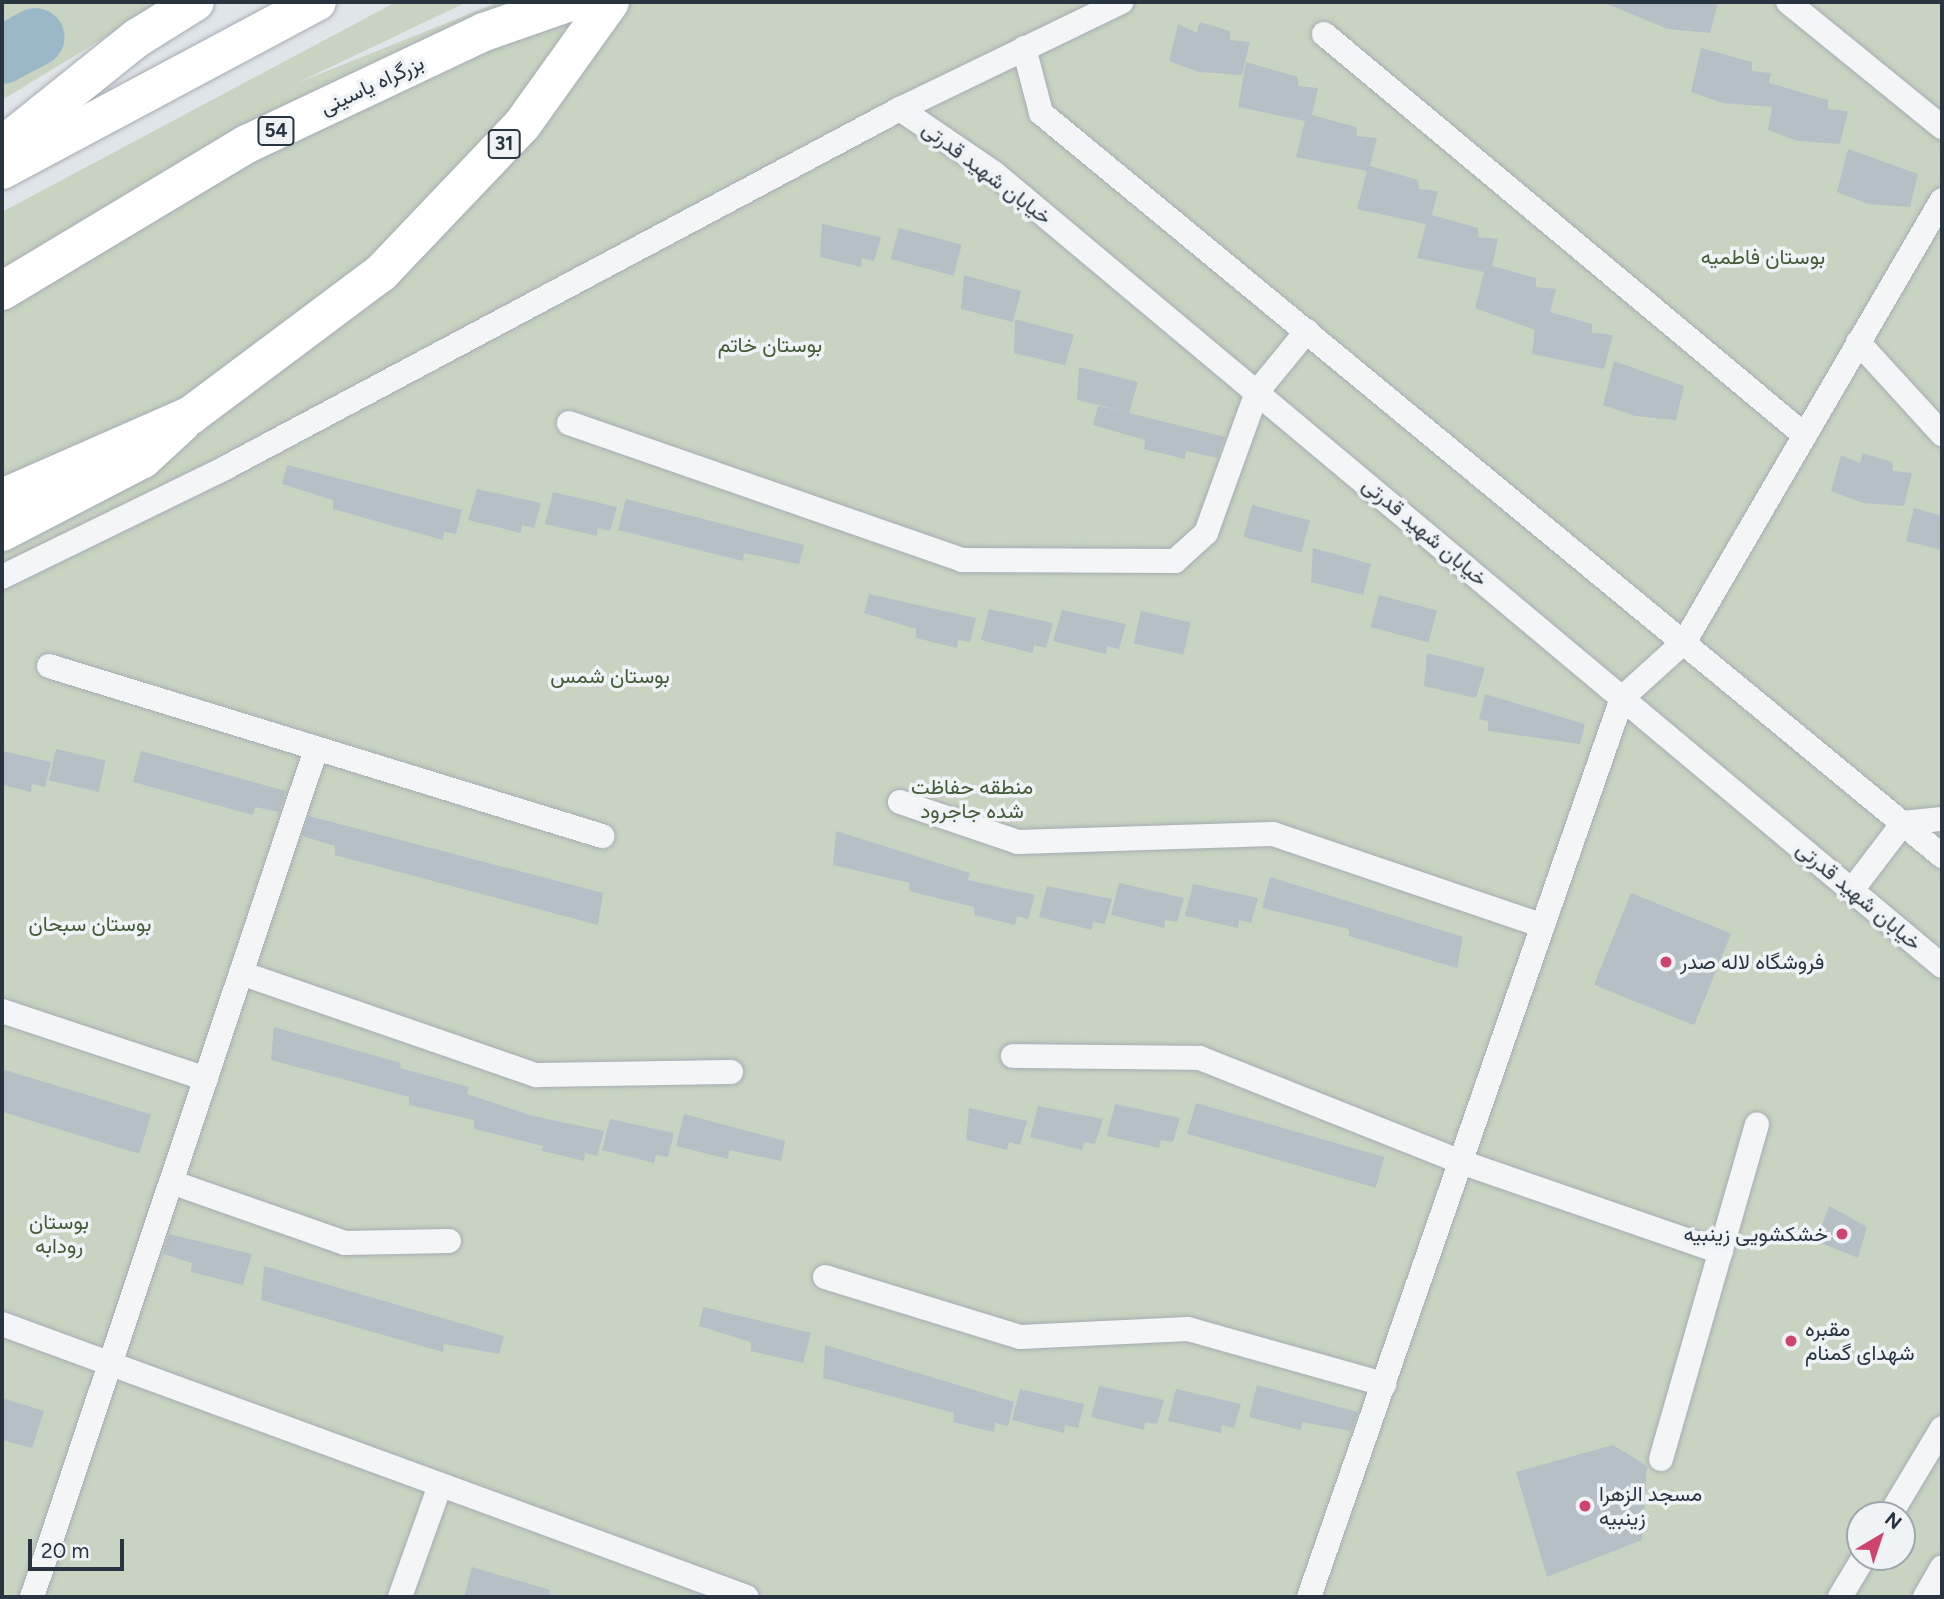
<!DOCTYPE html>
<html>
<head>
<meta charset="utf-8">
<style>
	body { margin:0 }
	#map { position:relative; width:1944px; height:1599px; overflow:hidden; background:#e0e5e9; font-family:Figtree,Vazirmatn,sans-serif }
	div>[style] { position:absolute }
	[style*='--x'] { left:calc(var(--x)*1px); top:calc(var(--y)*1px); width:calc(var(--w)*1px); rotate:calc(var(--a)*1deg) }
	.green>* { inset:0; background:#c8d3c1 }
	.river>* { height:58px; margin:-29px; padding:0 29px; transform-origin:29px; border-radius:29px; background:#9bb8c9 }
	.building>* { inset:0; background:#b7bfc6; transform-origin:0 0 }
	.roads { filter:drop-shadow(0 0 2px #a5adb3) drop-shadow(0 0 2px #a5adb3) }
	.street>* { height:24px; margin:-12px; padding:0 12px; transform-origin:12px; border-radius:12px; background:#f3f5f7 }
	.secondary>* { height:35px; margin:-17.5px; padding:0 17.5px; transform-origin:17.5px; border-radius:17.5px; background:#fff }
	.highway>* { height:38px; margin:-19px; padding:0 19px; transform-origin:19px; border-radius:19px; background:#fff }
	.dots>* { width:19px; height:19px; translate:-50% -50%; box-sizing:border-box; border:4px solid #eff3f6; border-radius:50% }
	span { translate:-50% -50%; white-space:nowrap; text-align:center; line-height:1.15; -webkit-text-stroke:7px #eff3f6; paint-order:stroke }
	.shield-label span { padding:2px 5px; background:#eff3f6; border:2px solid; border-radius:5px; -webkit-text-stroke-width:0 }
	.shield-label { font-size:19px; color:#283541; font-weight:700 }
	.street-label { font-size:21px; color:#283541 }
	.park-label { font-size:21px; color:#435c36 }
	.poi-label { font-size:21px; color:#283541 }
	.left { translate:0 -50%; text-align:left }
	.right { translate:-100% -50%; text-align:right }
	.frame { position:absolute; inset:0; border:4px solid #283541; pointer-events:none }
	.north { position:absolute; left:1846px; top:1501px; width:70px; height:70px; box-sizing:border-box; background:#eff3f6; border:2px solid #9fa7ae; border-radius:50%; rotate:39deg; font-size:19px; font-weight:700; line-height:28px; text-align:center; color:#283541 }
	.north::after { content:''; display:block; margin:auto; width:24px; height:32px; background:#cf446e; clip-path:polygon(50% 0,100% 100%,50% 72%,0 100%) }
	.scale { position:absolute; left:28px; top:1539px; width:96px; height:32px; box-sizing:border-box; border:4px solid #283541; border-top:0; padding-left:9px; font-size:21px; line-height:24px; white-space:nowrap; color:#283541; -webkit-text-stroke:5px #eff3f6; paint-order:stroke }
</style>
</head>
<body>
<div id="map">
	<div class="green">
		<div style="clip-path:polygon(2px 2px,163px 2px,2px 100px)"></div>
		<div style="clip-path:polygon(evenodd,396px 2px,467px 2px,297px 83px,499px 2px,1942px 2px,1942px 1597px,2px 1597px,2px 212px,396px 2px,1860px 1515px,1902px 1515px,1902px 1557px,1860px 1557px,1860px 1515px)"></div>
	</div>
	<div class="river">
		<div style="--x:2;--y:55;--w:38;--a:-28"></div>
	</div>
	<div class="building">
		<div style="clip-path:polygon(1602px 2px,1718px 2px,1710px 33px,1668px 29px)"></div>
		<div style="clip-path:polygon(1200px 22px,1230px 31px,1230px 40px,1250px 42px,1242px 75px,1199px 72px,1169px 61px,1178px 24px,1197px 33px)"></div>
		<div style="clip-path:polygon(1701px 48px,1752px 62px,1752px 71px,1771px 73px,1769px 83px,1828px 100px,1828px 109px,1848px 111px,1840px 144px,1797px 141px,1768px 130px,1772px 107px,1723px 103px,1691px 92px)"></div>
		<div style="clip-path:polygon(1246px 62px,1298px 77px,1298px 86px,1318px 88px,1312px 115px,1356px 127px,1357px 136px,1377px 138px,1370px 166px,1418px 180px,1419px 189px,1438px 191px,1432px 215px,1478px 228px,1478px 237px,1498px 239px,1492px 266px,1536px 278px,1536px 287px,1556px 289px,1550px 312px,1592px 324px,1592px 333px,1613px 335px,1604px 369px,1532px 354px,1535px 330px,1475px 308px,1484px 272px,1417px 258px,1426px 224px,1357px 209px,1367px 171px,1296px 157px,1305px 121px,1238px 107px)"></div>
		<div style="clip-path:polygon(1848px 149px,1918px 174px,1910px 207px,1868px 204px,1837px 192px)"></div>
		<div style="clip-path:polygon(822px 224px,881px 237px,874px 261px,862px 258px,861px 267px,820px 257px)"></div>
		<div style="left:899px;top:228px;width:65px;height:32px;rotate:15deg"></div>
		<div style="clip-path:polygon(964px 275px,1021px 291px,1013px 322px,961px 309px)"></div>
		<div style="clip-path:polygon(1015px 319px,1074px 335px,1065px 365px,1014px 353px)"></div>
		<div style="clip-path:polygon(1614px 361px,1684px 386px,1676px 420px,1635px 416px,1603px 405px)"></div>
		<div style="clip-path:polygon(1079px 367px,1138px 382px,1129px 413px,1225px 437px,1217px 458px,1186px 451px,1185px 459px,1144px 449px,1145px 440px,1093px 425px,1098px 406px,1128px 412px,1077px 400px)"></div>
		<div style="clip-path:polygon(1863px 453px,1892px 462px,1893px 471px,1912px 473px,1904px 506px,1863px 503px,1831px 491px,1841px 455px,1860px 463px)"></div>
		<div style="clip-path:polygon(287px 465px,462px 510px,456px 534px,444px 532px,443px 540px,333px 509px,333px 500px,282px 484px)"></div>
		<div style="clip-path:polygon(477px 489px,541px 503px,534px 528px,522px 525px,521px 533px,468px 520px)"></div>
		<div style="clip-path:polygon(553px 492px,617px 507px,610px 531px,598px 528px,597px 536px,545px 524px)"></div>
		<div style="clip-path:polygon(626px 499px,804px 545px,799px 564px,744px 553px,743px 561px,618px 530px)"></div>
		<div style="left:1252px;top:505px;width:60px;height:33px;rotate:15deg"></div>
		<div style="clip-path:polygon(1914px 508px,1942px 516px,1942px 550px,1906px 541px)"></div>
		<div style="clip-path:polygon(1313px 548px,1371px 564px,1363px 595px,1311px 582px)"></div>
		<div style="clip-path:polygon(869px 594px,976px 618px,970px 642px,958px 640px,957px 648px,916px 638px,916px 629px,864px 613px)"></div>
		<div style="left:1379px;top:595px;width:60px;height:33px;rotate:15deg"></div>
		<div style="clip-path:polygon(989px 609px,1053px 623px,1046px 648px,1034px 645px,1033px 653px,981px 640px)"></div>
		<div style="clip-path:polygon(1062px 610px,1126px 624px,1119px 649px,1107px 646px,1106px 654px,1053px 641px)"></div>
		<div style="left:1141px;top:611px;width:51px;height:33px;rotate:13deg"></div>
		<div style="clip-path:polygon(1427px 653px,1485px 668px,1476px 698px,1424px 686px)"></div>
		<div style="clip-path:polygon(1485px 694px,1585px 724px,1580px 744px,1488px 731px,1488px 721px,1479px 719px)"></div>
		<div style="left:56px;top:749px;width:51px;height:32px;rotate:13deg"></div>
		<div style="clip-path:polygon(2px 751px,51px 762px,45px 787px,32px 784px,31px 792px,2px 785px)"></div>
		<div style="clip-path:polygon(141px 751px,286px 791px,279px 812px,255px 807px,253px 815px,133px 782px)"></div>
		<div style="clip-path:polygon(309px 816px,603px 893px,598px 925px,335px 855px,335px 846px,302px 836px)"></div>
		<div style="clip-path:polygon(836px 831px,970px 873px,968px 880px,1035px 895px,1028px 919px,1017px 916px,1015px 925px,974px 915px,974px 907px,909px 891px,910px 883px,833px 865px)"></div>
		<div style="clip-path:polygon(1270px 877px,1463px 937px,1457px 968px,1349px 936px,1349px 929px,1262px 908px)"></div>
		<div style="clip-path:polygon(1119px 883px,1184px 898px,1177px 922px,1165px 920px,1164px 928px,1111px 915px)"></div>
		<div style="clip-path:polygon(1193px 884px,1258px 898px,1251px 923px,1239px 920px,1238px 928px,1185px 916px)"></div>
		<div style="clip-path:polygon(1047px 886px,1112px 899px,1105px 924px,1093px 922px,1092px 930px,1039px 917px)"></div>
		<div style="left:1631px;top:893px;width:108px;height:99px;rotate:22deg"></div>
		<div style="clip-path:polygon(274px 1027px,401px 1063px,400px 1068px,469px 1087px,467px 1094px,533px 1116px,604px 1131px,597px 1156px,585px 1153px,584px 1161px,542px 1151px,543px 1146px,474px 1129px,474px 1120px,409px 1105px,409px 1097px,271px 1060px)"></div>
		<div style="left:2px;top:1069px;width:156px;height:41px;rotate:17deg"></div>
		<div style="left:1196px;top:1103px;width:196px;height:32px;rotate:16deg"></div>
		<div style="clip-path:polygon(1115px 1104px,1180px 1118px,1173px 1142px,1161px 1140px,1159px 1148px,1107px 1136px)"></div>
		<div style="clip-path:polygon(1038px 1106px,1103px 1119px,1095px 1144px,1084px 1142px,1082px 1150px,1030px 1137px)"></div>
		<div style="clip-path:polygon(969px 1108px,1027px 1121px,1020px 1145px,1009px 1142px,1007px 1150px,966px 1140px)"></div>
		<div style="clip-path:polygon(684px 1114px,785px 1141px,781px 1161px,729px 1150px,728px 1159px,676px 1146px)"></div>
		<div style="clip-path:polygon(610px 1119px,674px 1133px,668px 1157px,656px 1155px,654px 1163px,602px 1150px)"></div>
		<div style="clip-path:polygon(1829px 1206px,1867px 1227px,1858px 1258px,1816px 1241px)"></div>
		<div style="clip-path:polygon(169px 1234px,252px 1254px,243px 1285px,191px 1272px,192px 1263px,163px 1254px)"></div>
		<div style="clip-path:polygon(264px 1266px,504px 1336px,499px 1354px,444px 1344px,443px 1352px,261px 1300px)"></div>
		<div style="clip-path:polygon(703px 1307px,811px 1333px,803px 1363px,751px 1351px,751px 1342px,699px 1326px)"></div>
		<div style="clip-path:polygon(825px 1345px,1014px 1402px,1008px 1426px,995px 1423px,994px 1432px,953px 1422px,954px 1413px,823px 1378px)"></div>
		<div style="clip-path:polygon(1257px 1385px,1358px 1412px,1351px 1431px,1302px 1422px,1301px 1430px,1249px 1417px)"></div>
		<div style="clip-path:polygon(1099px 1386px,1164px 1400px,1157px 1424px,1145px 1422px,1144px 1430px,1091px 1417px)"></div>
		<div style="clip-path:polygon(1020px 1389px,1084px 1404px,1078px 1428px,1065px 1425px,1064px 1433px,1012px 1420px)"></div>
		<div style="clip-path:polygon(1176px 1389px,1241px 1404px,1234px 1428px,1222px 1425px,1221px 1433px,1168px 1421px)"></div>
		<div style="clip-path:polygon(2px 1398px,44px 1411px,32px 1448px,2px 1440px)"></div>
		<div style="clip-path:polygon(1613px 1445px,1647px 1466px,1642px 1540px,1547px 1577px,1516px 1472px)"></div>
		<div style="clip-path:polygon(472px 1567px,550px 1590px,549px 1597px,464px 1597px)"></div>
	</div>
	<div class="roads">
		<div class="street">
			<div style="--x:1788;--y:2;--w:198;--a:39.1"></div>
			<div style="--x:1324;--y:34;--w:624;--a:39.86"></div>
			<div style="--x:1024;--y:48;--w:67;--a:75.3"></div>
			<div style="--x:1041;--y:113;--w:1168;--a:39.51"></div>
			<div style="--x:900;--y:109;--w:114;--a:34.2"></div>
			<div style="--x:994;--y:173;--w:1236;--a:39.91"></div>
			<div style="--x:1858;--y:342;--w:125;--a:47.6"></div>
			<div style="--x:569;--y:423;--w:416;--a:19.2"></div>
			<div style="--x:962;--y:560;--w:213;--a:0.3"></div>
			<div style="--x:1175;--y:561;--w:42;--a:-42.1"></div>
			<div style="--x:1206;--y:533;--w:150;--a:-70.1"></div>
			<div style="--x:1257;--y:392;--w:79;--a:-50.7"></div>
			<div style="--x:2;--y:577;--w:248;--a:-26"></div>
			<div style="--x:225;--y:468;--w:765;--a:-28.01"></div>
			<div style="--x:900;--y:109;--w:246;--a:-25.8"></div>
			<div style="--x:49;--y:666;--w:579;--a:17.09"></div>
			<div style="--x:900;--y:802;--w:125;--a:18.7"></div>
			<div style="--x:1018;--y:842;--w:255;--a:-1.8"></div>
			<div style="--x:1273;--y:834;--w:285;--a:18.8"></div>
			<div style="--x:1852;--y:890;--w:84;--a:-52.7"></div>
			<div style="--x:1903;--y:823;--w:39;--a:-6"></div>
			<div style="--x:241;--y:973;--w:312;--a:19.1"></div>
			<div style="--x:536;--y:1075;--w:195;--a:-0.9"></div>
			<div style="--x:2;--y:1011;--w:215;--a:18.4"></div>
			<div style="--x:1013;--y:1056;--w:187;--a:0.6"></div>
			<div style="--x:1200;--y:1058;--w:281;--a:21.7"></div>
			<div style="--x:1461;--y:1162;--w:275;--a:19.1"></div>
			<div style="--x:171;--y:1182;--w:184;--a:19.3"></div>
			<div style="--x:345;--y:1243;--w:104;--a:-1.1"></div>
			<div style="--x:825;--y:1277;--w:204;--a:17.1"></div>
			<div style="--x:1020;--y:1337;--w:168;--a:-2.7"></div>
			<div style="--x:1188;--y:1329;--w:204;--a:15.7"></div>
			<div style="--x:2;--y:1324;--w:793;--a:20.13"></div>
			<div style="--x:1661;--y:1459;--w:348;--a:-74"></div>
			<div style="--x:1890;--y:1515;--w:101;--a:-59.1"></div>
			<div style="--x:32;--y:1597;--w:894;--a:-71.48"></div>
			<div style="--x:400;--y:1597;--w:119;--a:-70.3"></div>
			<div style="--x:1309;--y:1597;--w:952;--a:-70.8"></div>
			<div style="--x:1622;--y:698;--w:85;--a:-42.1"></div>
			<div style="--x:1685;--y:641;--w:510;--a:-59.77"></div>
			<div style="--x:1840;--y:1597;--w:47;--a:-59"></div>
			<div style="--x:1925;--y:1597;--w:34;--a:-60"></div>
		</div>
		<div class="secondary">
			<div style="--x:2;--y:533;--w:159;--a:-27.4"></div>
			<div style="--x:143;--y:460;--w:54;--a:-42.8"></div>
		</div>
		<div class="highway">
			<div style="--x:2;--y:146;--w:173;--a:-38.7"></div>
			<div style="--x:137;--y:38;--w:68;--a:-31.8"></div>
			<div style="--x:2;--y:170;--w:357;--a:-28.1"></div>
			<div style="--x:2;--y:291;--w:286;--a:-31"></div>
			<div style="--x:247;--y:144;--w:262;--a:-25.3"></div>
			<div style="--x:484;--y:32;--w:91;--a:-19.2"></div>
			<div style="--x:2;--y:498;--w:206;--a:-23.7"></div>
			<div style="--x:191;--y:415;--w:237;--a:-36.8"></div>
			<div style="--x:381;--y:273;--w:204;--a:-46.4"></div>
			<div style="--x:522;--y:125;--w:151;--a:-54.4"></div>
		</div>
	</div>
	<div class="dots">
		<div style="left:1666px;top:962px;background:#cf446e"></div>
		<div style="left:1842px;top:1234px;background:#cf446e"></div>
		<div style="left:1791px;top:1341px;background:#cf446e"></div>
		<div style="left:1585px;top:1506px;background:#cf446e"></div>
	</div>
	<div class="shield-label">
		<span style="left:276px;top:131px">54</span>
		<span style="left:504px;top:144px">31</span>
	</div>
	<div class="street-label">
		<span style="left:372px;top:85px;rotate:-25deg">بزرگراه یاسینی</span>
		<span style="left:987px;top:173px;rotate:37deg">خیابان شهید قدرتی</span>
		<span style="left:1425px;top:532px;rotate:40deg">خیابان شهید قدرتی</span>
		<span style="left:1859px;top:896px;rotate:40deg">خیابان شهید قدرتی</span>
	</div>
	<div class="park-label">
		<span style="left:1763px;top:257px">بوستان فاطمیه</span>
		<span style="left:770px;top:345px">بوستان خاتم</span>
		<span style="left:610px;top:676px">بوستان شمس</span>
		<span style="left:972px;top:799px">منطقه حفاظت<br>شده جاجرود</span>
		<span style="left:90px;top:924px">بوستان سبحان</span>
		<span style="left:59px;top:1234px">بوستان<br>رودابه</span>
	</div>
	<div class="poi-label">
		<span class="left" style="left:1680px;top:962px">فروشگاه لاله صدر</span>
		<span class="right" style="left:1828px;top:1234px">خشکشویی زینبیه</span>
		<span class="left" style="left:1805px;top:1341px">مقبره<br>شهدای گمنام</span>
		<span class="left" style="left:1599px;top:1506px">مسجد الزهرا<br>زینبیه</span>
	</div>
	<div class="frame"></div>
	<div class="north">N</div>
	<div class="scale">20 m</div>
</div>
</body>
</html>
